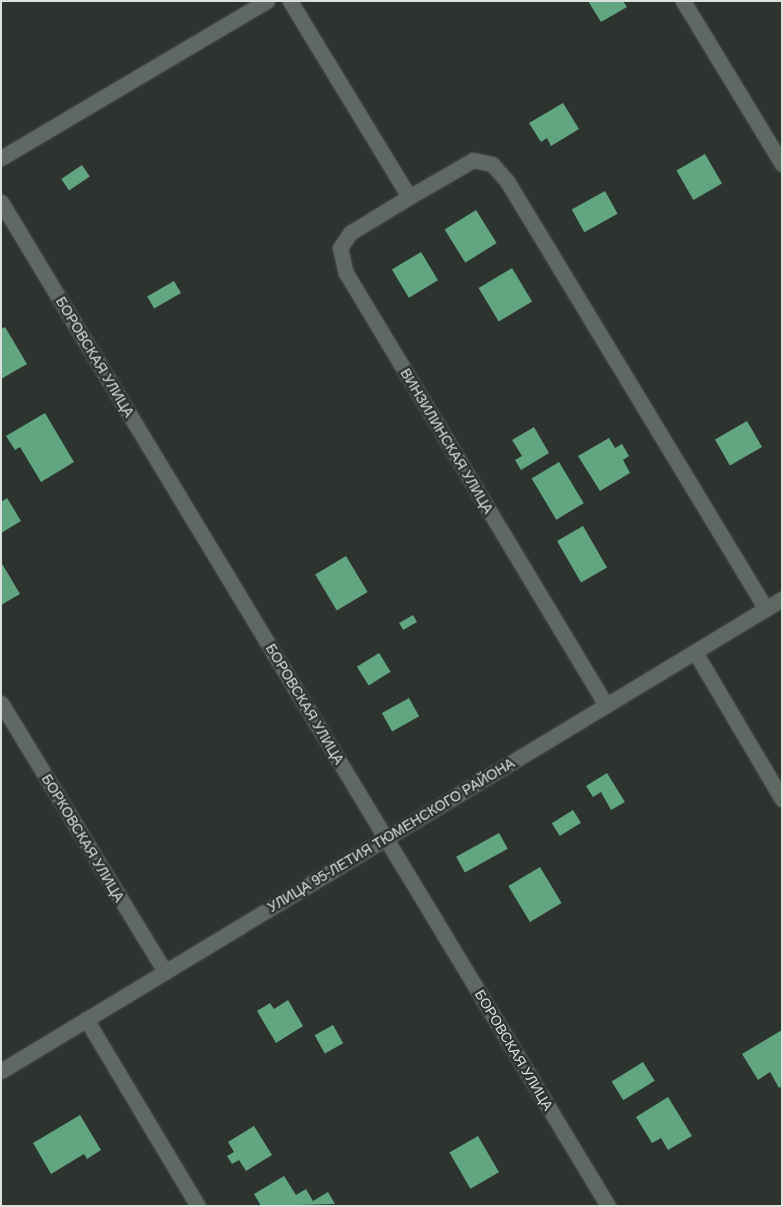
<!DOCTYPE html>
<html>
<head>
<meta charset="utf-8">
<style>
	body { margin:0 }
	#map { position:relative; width:783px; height:1207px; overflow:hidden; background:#2d3430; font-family:Helvetica,sans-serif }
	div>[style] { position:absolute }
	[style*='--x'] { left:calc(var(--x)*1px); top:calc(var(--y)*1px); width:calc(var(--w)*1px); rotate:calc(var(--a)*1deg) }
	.building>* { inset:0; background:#61a680; transform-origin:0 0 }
	.roads { filter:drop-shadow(0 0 1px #4c534f) drop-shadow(0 0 1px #4c534f) }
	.minor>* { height:15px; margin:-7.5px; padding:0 7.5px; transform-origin:7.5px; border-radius:7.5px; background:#606863 }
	span { translate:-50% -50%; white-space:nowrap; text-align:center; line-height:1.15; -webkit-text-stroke:5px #2d3430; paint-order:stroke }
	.street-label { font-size:14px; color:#dbe0dd }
	.frame { position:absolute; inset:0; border:2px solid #dbe0dd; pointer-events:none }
</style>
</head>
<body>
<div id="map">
	<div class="building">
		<div style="clip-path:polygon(588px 1px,623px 1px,627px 7px,601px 22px)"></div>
		<div style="clip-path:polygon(563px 103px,579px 129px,551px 146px,547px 138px,541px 142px,529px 123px)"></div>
		<div style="left:705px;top:154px;width:34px;height:33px;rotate:60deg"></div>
		<div style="left:82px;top:165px;width:14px;height:25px;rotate:56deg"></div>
		<div style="left:605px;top:191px;width:26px;height:38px;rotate:61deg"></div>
		<div style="left:476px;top:210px;width:39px;height:37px;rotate:58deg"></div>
		<div style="left:421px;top:252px;width:33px;height:34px;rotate:59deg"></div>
		<div style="left:512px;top:268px;width:39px;height:39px;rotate:59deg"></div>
		<div style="left:174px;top:281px;width:14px;height:31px;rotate:60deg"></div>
		<div style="clip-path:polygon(5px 327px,27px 364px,1px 379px,1px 329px)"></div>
		<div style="clip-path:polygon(45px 413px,74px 462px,41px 482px,20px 447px,15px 450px,6px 436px)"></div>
		<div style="left:747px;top:421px;width:30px;height:37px;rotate:60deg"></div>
		<div style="clip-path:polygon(534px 427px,549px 453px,521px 470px,515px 460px,522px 456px,512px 440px)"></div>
		<div style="clip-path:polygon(609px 438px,615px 448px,622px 444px,629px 456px,623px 460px,630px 473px,600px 491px,578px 456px)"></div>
		<div style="left:559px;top:462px;width:48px;height:32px;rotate:59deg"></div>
		<div style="clip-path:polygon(7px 498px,21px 521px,1px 533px,1px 502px)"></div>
		<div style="left:583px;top:526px;width:48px;height:30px;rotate:60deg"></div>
		<div style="left:346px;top:556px;width:42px;height:36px;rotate:59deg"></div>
		<div style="clip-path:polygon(1px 562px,20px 594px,1px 605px)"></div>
		<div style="left:413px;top:615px;width:8px;height:16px;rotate:60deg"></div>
		<div style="left:379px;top:653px;width:22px;height:26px;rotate:58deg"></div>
		<div style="left:409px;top:698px;width:21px;height:31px;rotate:61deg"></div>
		<div style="clip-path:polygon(607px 773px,625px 802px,611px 810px,601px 792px,593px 797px,586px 786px)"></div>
		<div style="left:573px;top:810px;width:15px;height:25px;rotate:58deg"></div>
		<div style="left:499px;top:833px;width:18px;height:49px;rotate:61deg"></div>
		<div style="left:540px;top:867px;width:42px;height:37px;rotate:59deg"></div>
		<div style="clip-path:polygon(288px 1000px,303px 1026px,276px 1043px,257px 1011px,270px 1003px,274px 1009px)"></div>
		<div style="left:333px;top:1025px;width:21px;height:21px;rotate:61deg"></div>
		<div style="clip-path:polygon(782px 1030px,782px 1086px,779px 1088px,770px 1072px,758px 1080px,742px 1054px)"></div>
		<div style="left:643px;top:1062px;width:22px;height:37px;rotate:58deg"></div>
		<div style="clip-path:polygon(668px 1097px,692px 1136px,668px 1150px,661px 1138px,652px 1143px,636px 1117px)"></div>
		<div style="clip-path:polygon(80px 1115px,101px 1150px,87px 1159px,84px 1154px,51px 1174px,33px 1143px)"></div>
		<div style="clip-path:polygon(254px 1126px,272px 1155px,246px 1171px,239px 1160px,232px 1164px,227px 1156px,234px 1152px,228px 1142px)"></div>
		<div style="left:478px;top:1136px;width:42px;height:33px;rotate:60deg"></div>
		<div style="clip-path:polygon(284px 1176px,296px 1195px,306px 1189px,313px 1201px,328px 1192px,335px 1204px,261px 1206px,254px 1194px)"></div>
	</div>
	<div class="roads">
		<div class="minor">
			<div style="--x:290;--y:1;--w:229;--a:58.7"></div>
			<div style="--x:409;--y:197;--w:74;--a:-30"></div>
			<div style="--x:473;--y:160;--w:19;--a:12"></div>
			<div style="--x:492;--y:164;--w:23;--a:49"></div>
			<div style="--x:507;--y:181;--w:500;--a:58.82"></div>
			<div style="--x:683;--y:1;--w:191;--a:58.7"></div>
			<div style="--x:1;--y:158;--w:309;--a:-30.6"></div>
			<div style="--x:409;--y:197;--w:69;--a:148.6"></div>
			<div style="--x:350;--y:233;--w:18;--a:124"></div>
			<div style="--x:340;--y:248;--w:26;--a:77"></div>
			<div style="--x:346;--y:273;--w:504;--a:58.96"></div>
			<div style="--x:1;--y:202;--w:1173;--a:58.84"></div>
			<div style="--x:695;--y:652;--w:171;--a:59.4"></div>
			<div style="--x:1;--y:703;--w:315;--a:58.6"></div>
			<div style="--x:86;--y:1019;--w:218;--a:59.1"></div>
			<div style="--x:1;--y:1071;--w:913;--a:-31.15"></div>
		</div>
	</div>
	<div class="street-label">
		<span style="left:95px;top:357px;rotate:59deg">БОРОВСКАЯ УЛИЦА</span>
		<span style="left:447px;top:441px;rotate:59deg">ВИНЗИЛИНСКАЯ УЛИЦА</span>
		<span style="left:305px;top:704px;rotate:59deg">БОРОВСКАЯ УЛИЦА</span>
		<span style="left:391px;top:835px;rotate:-31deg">УЛИЦА 95-ЛЕТИЯ ТЮМЕНСКОГО РАЙОНА</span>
		<span style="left:83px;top:838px;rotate:59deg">БОРКОВСКАЯ УЛИЦА</span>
		<span style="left:514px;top:1050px;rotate:59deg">БОРОВСКАЯ УЛИЦА</span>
	</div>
	<div class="frame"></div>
</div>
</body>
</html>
